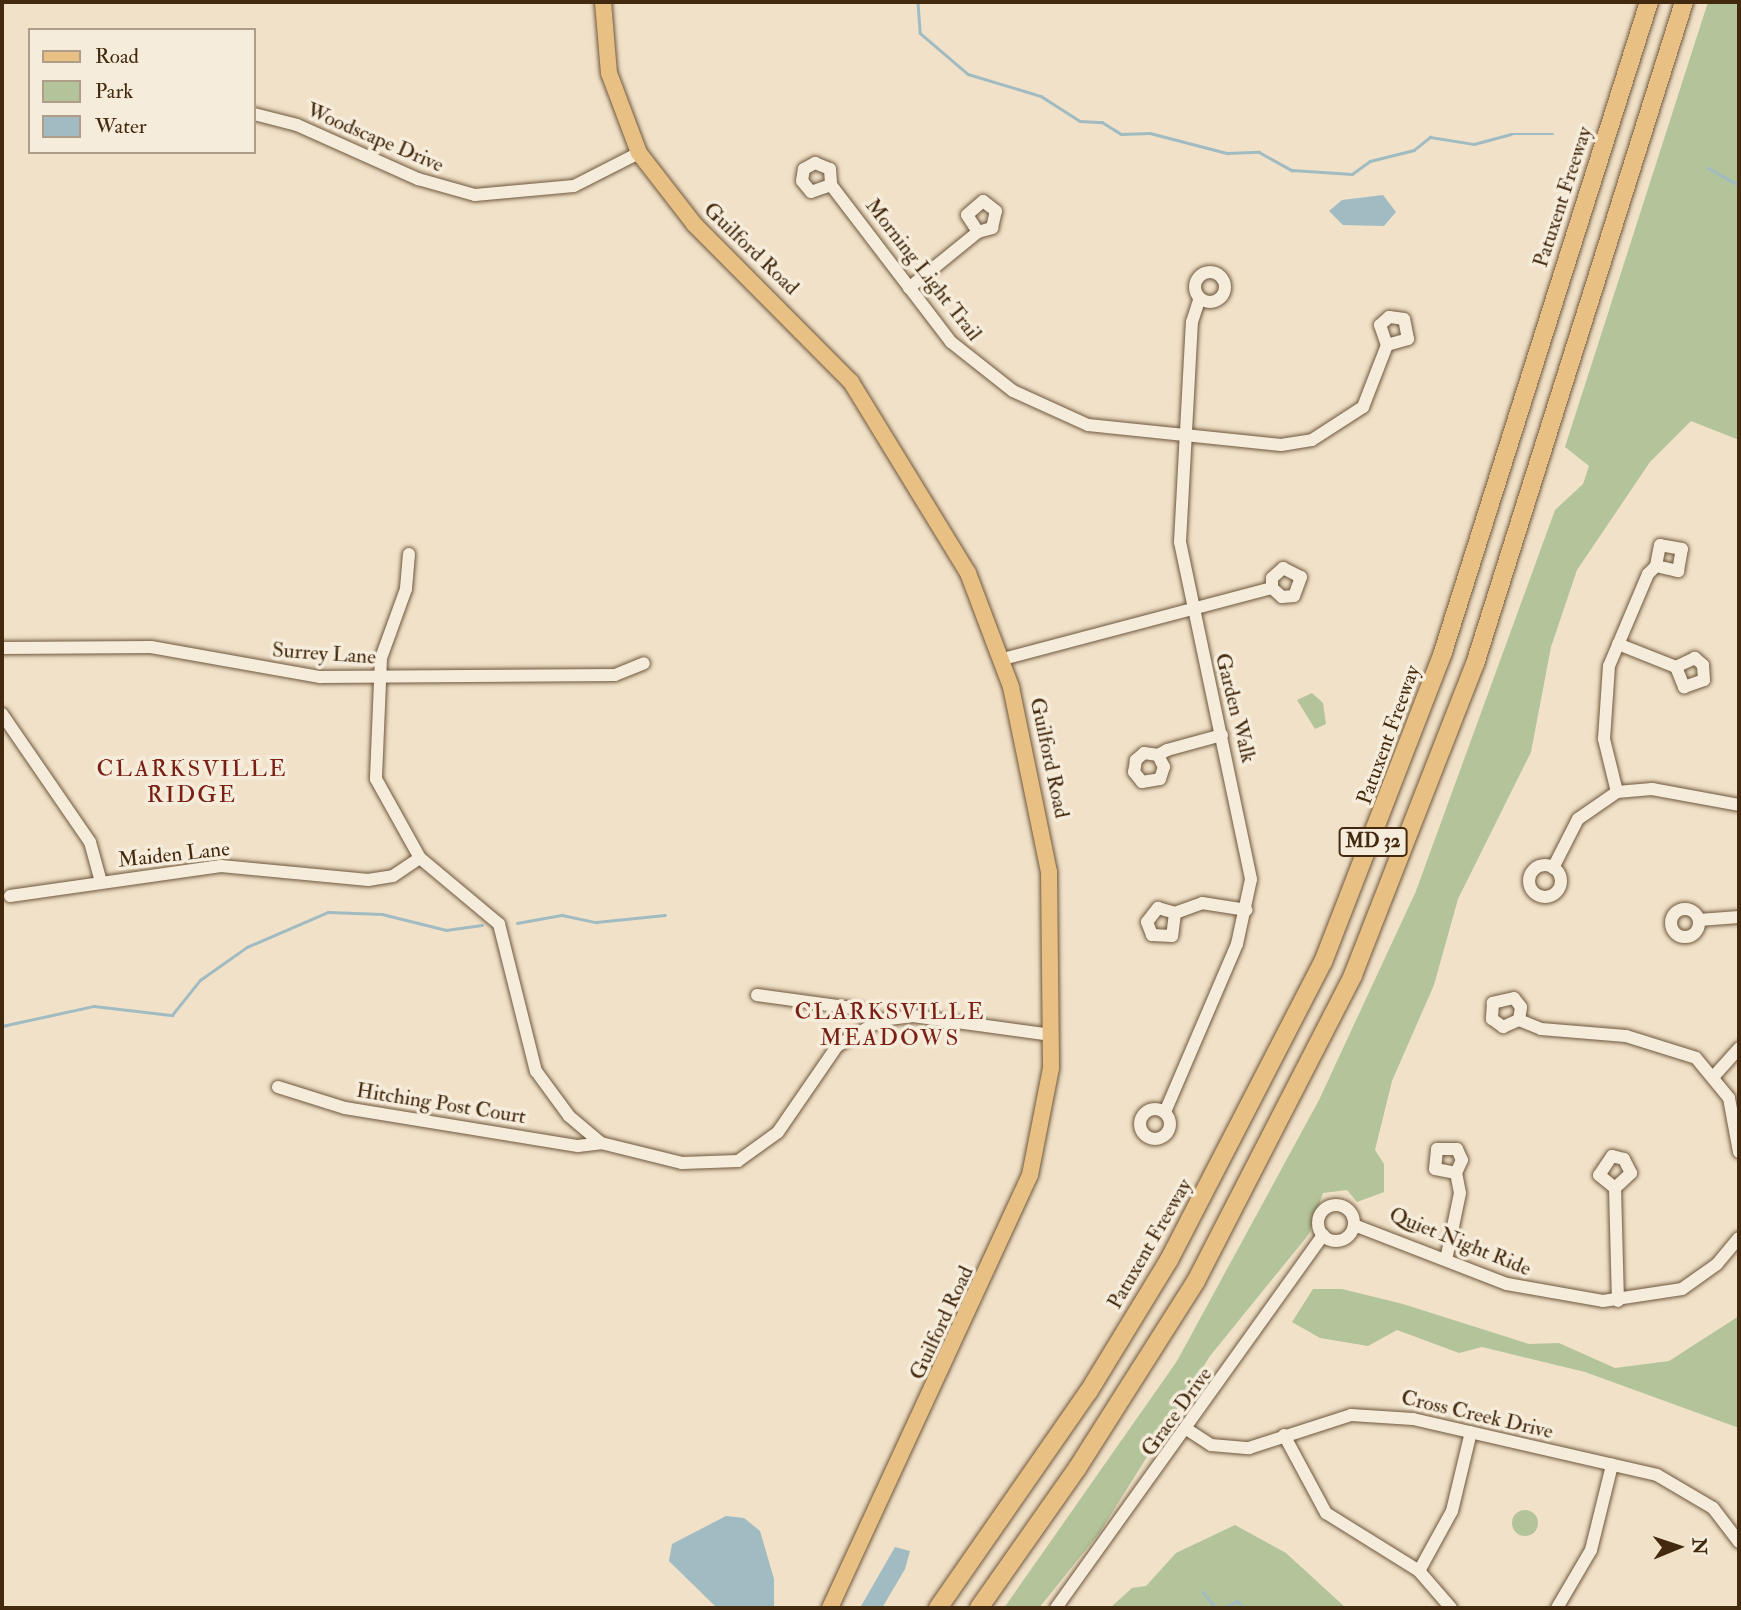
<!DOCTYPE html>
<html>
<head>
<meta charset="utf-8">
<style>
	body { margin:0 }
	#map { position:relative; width:1741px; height:1610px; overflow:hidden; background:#f1e1c8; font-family:"IM FELL Double Pica",serif }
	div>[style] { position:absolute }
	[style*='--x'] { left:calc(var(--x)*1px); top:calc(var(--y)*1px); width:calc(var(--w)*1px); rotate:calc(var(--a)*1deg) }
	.green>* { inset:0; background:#b4c49a }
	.round { border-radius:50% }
	.water>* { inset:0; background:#a0bbc1 }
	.stream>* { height:2.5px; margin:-1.25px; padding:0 1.25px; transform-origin:1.25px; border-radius:1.25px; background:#a0bbc1 }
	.roads { filter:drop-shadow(0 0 2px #6e583d) drop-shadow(0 0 2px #6e583d) }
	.minor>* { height:12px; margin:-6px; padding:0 6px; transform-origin:6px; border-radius:6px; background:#f6ecdb }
	.minor>.ring { margin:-6px; padding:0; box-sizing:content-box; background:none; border:12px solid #f6ecdb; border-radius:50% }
	.major>* { height:16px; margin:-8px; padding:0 8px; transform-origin:8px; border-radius:8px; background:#e8c084 }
	.highway>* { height:18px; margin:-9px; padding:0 9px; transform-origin:9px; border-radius:9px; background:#e8c084 }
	span { translate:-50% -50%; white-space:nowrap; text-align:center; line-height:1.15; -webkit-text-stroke:7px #f6ecdb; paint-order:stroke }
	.shield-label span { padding:2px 5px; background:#f6ecdb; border:2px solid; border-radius:5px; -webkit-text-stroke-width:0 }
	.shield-label { font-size:19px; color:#432a0f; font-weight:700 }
	.street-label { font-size:21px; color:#432a0f }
	.neighbourhood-label { font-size:23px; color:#7a1f14; letter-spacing:2px }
	.frame { position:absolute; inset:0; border:4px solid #432a0f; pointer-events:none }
	.legend { position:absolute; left:28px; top:28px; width:228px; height:126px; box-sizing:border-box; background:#f6ecdb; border:2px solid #ae9e89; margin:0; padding:9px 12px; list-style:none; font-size:21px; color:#432a0f }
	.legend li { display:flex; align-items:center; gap:14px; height:35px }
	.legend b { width:35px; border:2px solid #ae9e89 }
	.north { position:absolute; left:1643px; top:1512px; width:70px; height:70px; -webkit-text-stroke:5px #f6ecdb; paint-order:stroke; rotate:88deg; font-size:19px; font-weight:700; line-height:28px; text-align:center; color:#432a0f }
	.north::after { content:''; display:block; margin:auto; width:24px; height:32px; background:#432a0f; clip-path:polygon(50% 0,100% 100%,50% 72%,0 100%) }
</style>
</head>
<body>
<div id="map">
	<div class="green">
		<div style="clip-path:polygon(1708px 2px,1739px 2px,1739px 440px,1691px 421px,1650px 462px,1577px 570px,1551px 647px,1531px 752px,1458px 899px,1434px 985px,1392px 1081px,1375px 1150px,1384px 1164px,1384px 1192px,1357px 1202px,1347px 1190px,1323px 1193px,1309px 1234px,1210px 1356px,1100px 1532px,1039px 1608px,1004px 1608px,1177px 1361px,1319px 1100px,1416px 891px,1555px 510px,1583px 484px,1589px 466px,1565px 447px)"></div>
		<div style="clip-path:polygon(1312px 693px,1323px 703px,1326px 724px,1315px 729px,1297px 700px)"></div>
		<div style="clip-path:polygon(1313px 1289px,1342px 1289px,1403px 1304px,1529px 1344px,1559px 1343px,1615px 1368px,1669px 1361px,1739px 1316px,1739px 1428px,1585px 1372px,1482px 1347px,1459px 1353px,1397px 1330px,1368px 1346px,1320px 1338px,1292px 1322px)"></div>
		<div class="round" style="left:1512px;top:1510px;width:26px;height:26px"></div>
		<div style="clip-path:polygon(1235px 1525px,1286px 1553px,1346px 1608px,1110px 1608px,1132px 1588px,1146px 1586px,1176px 1553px)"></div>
	</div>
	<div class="water">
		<div style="clip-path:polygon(1383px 195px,1396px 212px,1384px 226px,1343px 225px,1329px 211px,1342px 200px)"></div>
		<div style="clip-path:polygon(726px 1516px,744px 1518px,760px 1531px,774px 1579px,774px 1608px,717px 1608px,669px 1561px,672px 1544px)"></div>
		<div style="clip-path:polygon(895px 1547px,910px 1551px,905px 1569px,882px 1608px,860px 1608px)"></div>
	</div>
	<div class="stream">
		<div style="--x:918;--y:2;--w:31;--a:86"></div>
		<div style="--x:920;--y:33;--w:63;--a:40.5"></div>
		<div style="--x:968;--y:74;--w:76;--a:16.8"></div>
		<div style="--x:1041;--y:96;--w:46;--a:32.7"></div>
		<div style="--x:1080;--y:121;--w:22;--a:3"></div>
		<div style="--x:1102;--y:122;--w:22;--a:32"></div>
		<div style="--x:1121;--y:134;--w:29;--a:-2"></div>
		<div style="--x:1150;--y:133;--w:80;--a:14.6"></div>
		<div style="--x:1227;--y:153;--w:32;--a:-2"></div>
		<div style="--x:1259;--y:152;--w:38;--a:29"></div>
		<div style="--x:1292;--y:170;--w:60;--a:3.8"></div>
		<div style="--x:1352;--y:174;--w:22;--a:-36"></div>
		<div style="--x:1370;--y:161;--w:45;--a:-14"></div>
		<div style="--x:1414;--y:150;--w:21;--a:-39"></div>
		<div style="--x:1430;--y:137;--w:45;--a:9"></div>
		<div style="--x:1474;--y:144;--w:38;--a:-15"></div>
		<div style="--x:1511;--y:134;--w:42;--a:0"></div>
		<div style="--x:1708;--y:168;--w:35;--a:29"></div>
		<div style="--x:517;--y:923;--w:46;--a:-10.1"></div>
		<div style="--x:562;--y:915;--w:35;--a:12"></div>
		<div style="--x:596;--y:922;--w:69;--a:-5.8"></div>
		<div style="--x:2;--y:1026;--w:94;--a:-12.3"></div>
		<div style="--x:94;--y:1006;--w:79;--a:6.6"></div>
		<div style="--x:172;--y:1015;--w:45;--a:-51.3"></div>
		<div style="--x:200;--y:980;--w:57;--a:-35.1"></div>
		<div style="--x:247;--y:947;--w:88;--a:-23.4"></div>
		<div style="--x:328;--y:912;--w:54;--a:2.1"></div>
		<div style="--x:382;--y:914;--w:66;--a:14"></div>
		<div style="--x:446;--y:930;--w:36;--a:-8"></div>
		<div style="--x:1203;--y:1592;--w:21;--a:51"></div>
		<div style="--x:1224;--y:1608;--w:15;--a:-28"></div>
		<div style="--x:1237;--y:1601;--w:10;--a:45"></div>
	</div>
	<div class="roads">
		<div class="minor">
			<div style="--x:254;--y:114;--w:44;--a:14.3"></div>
			<div style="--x:297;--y:125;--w:133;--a:24.1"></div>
			<div style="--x:418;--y:179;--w:59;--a:15.7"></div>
			<div style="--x:475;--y:195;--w:99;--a:-5.2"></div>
			<div style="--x:574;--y:186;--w:73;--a:-26.9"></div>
			<div style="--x:831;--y:185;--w:21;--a:161"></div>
			<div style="--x:811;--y:192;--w:14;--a:-129"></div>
			<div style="--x:802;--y:181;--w:12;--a:-81"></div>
			<div style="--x:804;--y:169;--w:13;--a:-29"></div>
			<div style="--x:815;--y:163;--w:16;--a:22"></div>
			<div style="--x:830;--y:169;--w:16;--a:86"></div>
			<div style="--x:831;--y:185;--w:198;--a:52.6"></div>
			<div style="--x:951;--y:342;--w:79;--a:38.3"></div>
			<div style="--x:1013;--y:391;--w:82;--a:24.4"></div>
			<div style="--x:1088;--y:425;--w:194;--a:5.9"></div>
			<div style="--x:1281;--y:445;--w:31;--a:-9"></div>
			<div style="--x:1312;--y:440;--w:61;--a:-32.9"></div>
			<div style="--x:1363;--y:407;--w:66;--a:-68.8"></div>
			<div style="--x:1387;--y:345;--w:22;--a:-16"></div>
			<div style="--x:1408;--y:339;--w:20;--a:-101"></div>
			<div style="--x:1404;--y:319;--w:15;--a:-172"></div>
			<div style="--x:1389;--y:317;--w:12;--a:138"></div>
			<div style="--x:1380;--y:325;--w:21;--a:71"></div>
			<div class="ring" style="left:1195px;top:272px;width:18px;height:18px"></div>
			<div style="--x:909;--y:288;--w:89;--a:-39.1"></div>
			<div style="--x:978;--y:232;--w:15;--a:-16"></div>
			<div style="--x:992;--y:228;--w:17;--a:-77"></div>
			<div style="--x:996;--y:211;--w:16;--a:-142"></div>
			<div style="--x:983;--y:201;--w:21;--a:139"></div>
			<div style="--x:967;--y:215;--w:20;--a:57"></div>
			<div style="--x:409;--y:554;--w:35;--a:95"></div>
			<div style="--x:406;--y:589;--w:73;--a:109.9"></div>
			<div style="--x:381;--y:658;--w:121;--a:92.4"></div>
			<div style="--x:376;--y:779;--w:90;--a:60.9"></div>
			<div style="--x:420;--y:858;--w:103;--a:39.9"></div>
			<div style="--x:499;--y:924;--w:152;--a:75.9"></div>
			<div style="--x:536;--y:1071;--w:56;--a:53.7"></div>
			<div style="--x:569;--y:1116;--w:42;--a:40.2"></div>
			<div style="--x:601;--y:1143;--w:83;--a:13.9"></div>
			<div style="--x:682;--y:1163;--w:56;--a:-2"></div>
			<div style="--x:738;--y:1161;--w:49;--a:-35.9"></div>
			<div style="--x:778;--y:1132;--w:104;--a:-55.5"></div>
			<div style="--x:837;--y:1046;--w:51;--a:-30.6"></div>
			<div style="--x:881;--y:1020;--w:32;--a:-7"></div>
			<div style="--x:913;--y:1016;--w:140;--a:7.8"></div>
			<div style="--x:1618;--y:644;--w:62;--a:21.6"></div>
			<div style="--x:1676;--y:667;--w:22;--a:68"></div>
			<div style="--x:1684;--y:687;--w:21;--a:-19"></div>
			<div style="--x:1704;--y:680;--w:15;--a:-94"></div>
			<div style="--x:1703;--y:665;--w:11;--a:-139"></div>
			<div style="--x:1695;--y:658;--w:21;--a:155"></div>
			<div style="--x:2;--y:648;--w:149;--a:-0.4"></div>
			<div style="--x:151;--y:647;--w:172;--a:10.1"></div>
			<div style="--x:320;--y:677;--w:295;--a:-0.4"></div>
			<div style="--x:615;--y:675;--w:31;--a:-22"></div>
			<div style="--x:1003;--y:659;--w:278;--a:-14.8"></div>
			<div style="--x:1272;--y:588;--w:10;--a:-90"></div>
			<div style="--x:1272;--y:578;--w:15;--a:-42"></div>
			<div style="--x:1283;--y:568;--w:20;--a:27"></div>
			<div style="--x:1301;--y:577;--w:20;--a:110"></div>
			<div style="--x:1294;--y:596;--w:12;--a:175"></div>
			<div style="--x:1282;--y:597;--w:13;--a:-138"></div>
			<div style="--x:2;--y:714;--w:155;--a:55.5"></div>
			<div style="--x:90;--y:842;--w:41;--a:74.6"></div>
			<div style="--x:1158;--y:755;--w:14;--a:-172"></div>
			<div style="--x:1144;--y:753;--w:11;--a:139"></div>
			<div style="--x:1136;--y:760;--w:12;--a:99"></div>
			<div style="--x:1134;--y:772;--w:13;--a:51"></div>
			<div style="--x:1142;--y:782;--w:18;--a:-9"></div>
			<div style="--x:1160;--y:779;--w:13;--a:-72"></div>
			<div style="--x:1164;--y:767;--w:13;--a:-117"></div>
			<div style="--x:1158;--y:755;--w:10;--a:-29"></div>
			<div style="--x:1167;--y:750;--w:57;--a:-15.3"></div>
			<div style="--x:1617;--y:792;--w:55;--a:-103.8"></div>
			<div style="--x:1604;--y:739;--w:73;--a:-86.1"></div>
			<div style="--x:1609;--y:666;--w:100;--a:-67"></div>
			<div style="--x:1648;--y:574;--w:11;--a:-45"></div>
			<div style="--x:1656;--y:566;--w:23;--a:13"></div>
			<div style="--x:1678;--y:571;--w:22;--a:-80"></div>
			<div style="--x:1682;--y:549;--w:22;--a:-170"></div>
			<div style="--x:1660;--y:545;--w:21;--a:101"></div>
			<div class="ring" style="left:1529px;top:865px;width:20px;height:20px"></div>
			<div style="--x:1553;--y:868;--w:55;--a:-63"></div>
			<div style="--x:1578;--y:819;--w:47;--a:-34.7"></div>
			<div style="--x:1617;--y:792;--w:35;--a:-5"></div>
			<div style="--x:1652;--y:789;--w:88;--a:10.4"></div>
			<div style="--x:10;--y:896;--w:213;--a:-8.1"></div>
			<div style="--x:221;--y:866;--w:148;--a:5.4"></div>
			<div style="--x:368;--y:880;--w:25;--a:-9"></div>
			<div style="--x:393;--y:876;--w:32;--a:-34"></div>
			<div class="ring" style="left:1671px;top:909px;width:16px;height:16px"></div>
			<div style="--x:1175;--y:913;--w:23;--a:97"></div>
			<div style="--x:1172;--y:936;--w:20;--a:-177"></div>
			<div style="--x:1152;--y:935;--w:14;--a:-111"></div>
			<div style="--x:1147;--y:922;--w:18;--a:-52"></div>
			<div style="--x:1158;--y:908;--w:18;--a:16"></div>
			<div style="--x:1175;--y:913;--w:29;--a:-20"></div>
			<div style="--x:1202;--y:903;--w:45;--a:9"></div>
			<div style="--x:1699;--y:920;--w:40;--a:-4.3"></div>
			<div style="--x:757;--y:995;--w:103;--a:7.8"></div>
			<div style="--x:859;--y:1009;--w:25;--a:27"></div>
			<div style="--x:1519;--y:1020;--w:13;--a:-81"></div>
			<div style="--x:1521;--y:1007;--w:11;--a:-128"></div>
			<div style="--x:1514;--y:998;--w:22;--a:167"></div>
			<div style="--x:1493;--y:1003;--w:16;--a:94"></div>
			<div style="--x:1492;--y:1019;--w:14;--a:36"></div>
			<div style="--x:1503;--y:1027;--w:17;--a:-24"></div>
			<div style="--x:1519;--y:1020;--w:24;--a:22"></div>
			<div style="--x:1541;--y:1029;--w:85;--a:4.7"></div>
			<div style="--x:1626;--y:1036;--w:73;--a:17.4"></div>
			<div style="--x:1696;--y:1058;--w:52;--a:50.5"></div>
			<div style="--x:1729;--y:1098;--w:55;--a:79.5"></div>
			<div style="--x:1715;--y:1075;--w:36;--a:-48"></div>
			<div style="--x:278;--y:1087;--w:70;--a:17.4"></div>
			<div style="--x:345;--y:1108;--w:236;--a:9.3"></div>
			<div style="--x:578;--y:1146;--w:23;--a:-7"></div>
			<div class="ring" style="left:1140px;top:1109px;width:18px;height:18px"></div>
			<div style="--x:1165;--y:1112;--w:183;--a:-66.8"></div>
			<div style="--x:1237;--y:944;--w:66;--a:-77.8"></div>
			<div style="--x:1251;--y:879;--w:344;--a:-101.9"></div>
			<div style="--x:1180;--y:542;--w:220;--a:-86.9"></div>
			<div style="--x:1192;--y:322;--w:25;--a:-72"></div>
			<div style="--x:1615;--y:1188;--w:22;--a:-43"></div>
			<div style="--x:1631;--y:1173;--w:16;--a:-117"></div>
			<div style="--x:1624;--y:1159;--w:12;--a:-166"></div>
			<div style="--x:1612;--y:1156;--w:23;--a:124"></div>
			<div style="--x:1599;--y:1175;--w:21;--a:39"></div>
			<div style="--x:1615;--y:1188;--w:113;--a:88.5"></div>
			<div class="ring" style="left:1318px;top:1205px;width:24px;height:24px"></div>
			<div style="--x:1354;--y:1225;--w:164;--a:21.1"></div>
			<div style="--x:1507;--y:1284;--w:97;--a:10"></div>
			<div style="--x:1603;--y:1301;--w:80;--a:-8.6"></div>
			<div style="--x:1682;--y:1289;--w:43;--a:-35.5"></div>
			<div style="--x:1717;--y:1264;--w:34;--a:-50"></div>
			<div style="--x:1446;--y:1260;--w:68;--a:-78.2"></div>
			<div style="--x:1460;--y:1193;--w:20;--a:-101"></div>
			<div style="--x:1456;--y:1173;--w:21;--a:-169"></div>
			<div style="--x:1435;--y:1169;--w:20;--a:-84"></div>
			<div style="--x:1437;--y:1149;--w:20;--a:0"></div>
			<div style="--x:1457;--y:1149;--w:12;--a:66"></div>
			<div style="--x:1462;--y:1160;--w:14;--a:115"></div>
			<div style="--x:1188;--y:1430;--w:27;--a:33"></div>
			<div style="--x:1211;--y:1445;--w:38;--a:5"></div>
			<div style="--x:1249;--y:1448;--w:107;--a:-17.9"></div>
			<div style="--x:1351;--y:1415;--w:62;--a:3.7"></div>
			<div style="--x:1413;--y:1419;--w:250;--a:12.9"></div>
			<div style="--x:1657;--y:1475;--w:65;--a:30.5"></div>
			<div style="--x:1713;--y:1508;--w:43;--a:52.6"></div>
			<div style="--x:1284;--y:1435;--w:89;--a:61.7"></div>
			<div style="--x:1326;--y:1513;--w:110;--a:31.9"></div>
			<div style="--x:1419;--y:1571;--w:49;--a:49.1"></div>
			<div style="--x:1419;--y:1571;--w:68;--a:-61.2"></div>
			<div style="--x:1452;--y:1511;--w:81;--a:-76.5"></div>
			<div style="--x:1056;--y:1608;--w:459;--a:-54.4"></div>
			<div style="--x:1557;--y:1608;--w:67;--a:-59.6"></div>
			<div style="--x:1591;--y:1550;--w:88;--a:-76.1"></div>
		</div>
		<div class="major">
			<div style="--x:603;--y:2;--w:71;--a:85.2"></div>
			<div style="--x:609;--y:73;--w:85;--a:69.4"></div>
			<div style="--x:639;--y:153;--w:90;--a:52.2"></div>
			<div style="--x:694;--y:224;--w:223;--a:45.2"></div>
			<div style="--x:851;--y:382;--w:224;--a:58.5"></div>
			<div style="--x:968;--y:573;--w:122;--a:69.3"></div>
			<div style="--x:1011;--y:687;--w:189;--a:78.4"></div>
			<div style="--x:1049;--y:872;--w:196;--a:89.4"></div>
			<div style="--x:1051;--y:1068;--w:109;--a:101.1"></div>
			<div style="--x:1030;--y:1175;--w:477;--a:114.8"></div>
		</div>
		<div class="highway">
			<div style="--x:938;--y:1608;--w:264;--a:-55.2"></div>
			<div style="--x:1089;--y:1391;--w:153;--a:-58.6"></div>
			<div style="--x:1169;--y:1260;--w:335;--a:-62.7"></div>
			<div style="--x:1323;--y:962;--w:332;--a:-68.8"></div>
			<div style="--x:1443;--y:652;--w:682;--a:-72.42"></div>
			<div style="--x:979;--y:1608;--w:172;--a:-54.9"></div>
			<div style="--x:1078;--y:1467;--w:220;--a:-57.6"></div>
			<div style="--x:1196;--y:1281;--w:344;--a:-62.8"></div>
			<div style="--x:1353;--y:975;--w:334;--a:-68.6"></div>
			<div style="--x:1475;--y:664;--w:694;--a:-72.48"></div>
		</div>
	</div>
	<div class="shield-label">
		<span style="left:1373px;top:842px">MD 32</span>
	</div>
	<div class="street-label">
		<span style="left:375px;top:138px;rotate:23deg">Woodscape Drive</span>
		<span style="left:1563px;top:197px;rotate:-72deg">Patuxent Freeway</span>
		<span style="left:751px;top:249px;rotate:44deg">Guilford Road</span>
		<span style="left:923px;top:270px;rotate:52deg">Morning Light Trail</span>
		<span style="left:324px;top:654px;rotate:4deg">Surrey Lane</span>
		<span style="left:1235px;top:708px;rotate:76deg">Garden Walk</span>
		<span style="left:1389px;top:735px;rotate:-70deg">Patuxent Freeway</span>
		<span style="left:1049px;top:758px;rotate:78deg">Guilford Road</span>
		<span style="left:174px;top:855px;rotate:-6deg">Maiden Lane</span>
		<span style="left:441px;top:1104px;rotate:9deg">Hitching Post Court</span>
		<span style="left:1460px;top:1242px;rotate:22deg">Quiet Night Ride</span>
		<span style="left:1150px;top:1244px;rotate:-60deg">Patuxent Freeway</span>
		<span style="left:942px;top:1323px;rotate:-65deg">Guilford Road</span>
		<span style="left:1177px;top:1412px;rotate:-54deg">Grace Drive</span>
		<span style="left:1477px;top:1415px;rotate:13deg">Cross Creek Drive</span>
	</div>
	<div class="neighbourhood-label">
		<span style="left:192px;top:782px">CLARKSVILLE<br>RIDGE</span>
		<span style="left:890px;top:1025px">CLARKSVILLE<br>MEADOWS</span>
	</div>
	<div class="frame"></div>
	<ul class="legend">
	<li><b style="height:9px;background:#e8c084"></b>Road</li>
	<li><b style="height:19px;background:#b4c49a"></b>Park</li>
	<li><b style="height:19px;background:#a0bbc1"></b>Water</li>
	</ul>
	<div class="north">N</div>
</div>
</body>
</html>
